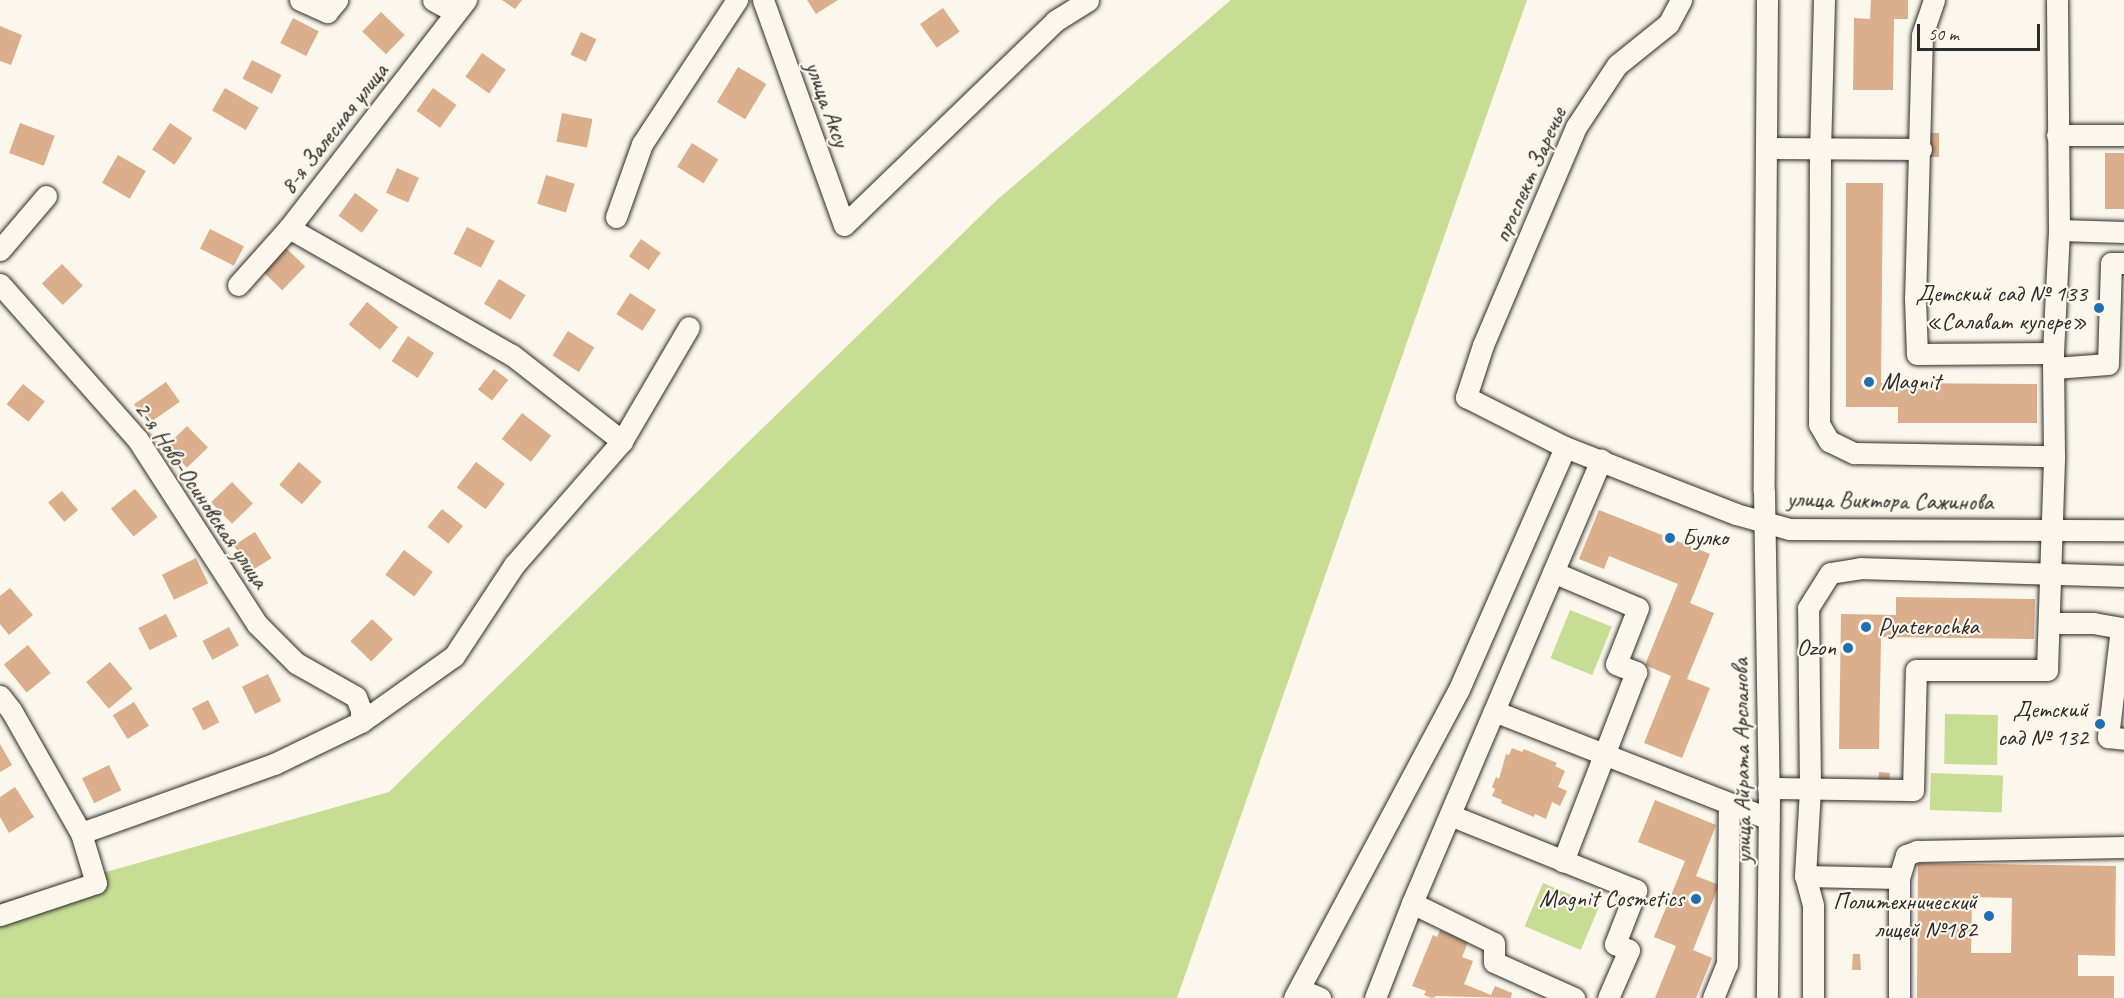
<!DOCTYPE html>
<html>
<head>
<meta charset="utf-8">
<style>
	body { margin:0 }
	#map { position:relative; width:2124px; height:998px; overflow:hidden; background:#fbf7ec; font-family:Caveat,sans-serif }
	div>[style] { position:absolute }
	[style*='--x'] { left:calc(var(--x)*1px); top:calc(var(--y)*1px); width:calc(var(--w)*1px); rotate:calc(var(--a)*1deg) }
	.green>* { inset:0; background:#c6dd93; transform-origin:0 0 }
	.building>* { inset:0; background:#dbae8c; transform-origin:0 0 }
	.roads { filter:drop-shadow(0 0 2px #2b2b2b) drop-shadow(0 0 2px #2b2b2b) }
	.minor>* { height:21px; margin:-10.5px; padding:0 10.5px; transform-origin:10.5px; border-radius:10.5px; background:#fbf7ec }
	.dots>* { width:16px; height:16px; translate:-50% -50%; box-sizing:border-box; border:3px solid #fbf7ec; border-radius:50% }
	span { translate:-50% -50%; white-space:nowrap; text-align:center; line-height:1.15; -webkit-text-stroke:4.5px #fbf7ec; paint-order:stroke }
	.street-label { font-size:24px; color:#2b2b2b }
	.poi-label { font-size:24px; color:#2b2b2b }
	.right { translate:-100% -50%; text-align:right }
	.left { translate:0 -50%; text-align:left }
	.scale { position:absolute; left:1917px; top:24px; width:123px; height:27px; box-sizing:border-box; border:3px solid #2b2b2b; border-top:0; padding-left:8px; font-size:18px; line-height:21px; white-space:nowrap; color:#2b2b2b; -webkit-text-stroke:4px #fbf7ec; paint-order:stroke }
</style>
</head>
<body>
<div id="map">
	<div class="green">
		<div style="clip-path:polygon(1231px 0,1527px 0,1177px 998px,0 998px,0 902px,389px 792px,998px 199px)"></div>
		<div style="left:1570px;top:610px;width:45px;height:52px;rotate:22deg"></div>
		<div style="left:1945px;top:714px;width:53px;height:50px;rotate:1deg"></div>
		<div style="left:1931px;top:773px;width:72px;height:37px;rotate:2deg"></div>
		<div style="left:1543px;top:883px;width:61px;height:47px;rotate:23deg"></div>
	</div>
	<div class="building">
		<div style="clip-path:polygon(502px 0,522px 0,515px 9px)"></div>
		<div style="clip-path:polygon(807px 0,838px 0,816px 14px)"></div>
		<div style="clip-path:polygon(1871px 0,1908px 0,1908px 19px,1894px 19px,1893px 90px,1853px 90px,1854px 18px,1870px 19px)"></div>
		<div style="left:943px;top:8px;width:29px;height:28px;rotate:55deg"></div>
		<div style="left:381px;top:12px;width:33px;height:27px;rotate:44deg"></div>
		<div style="left:293px;top:18px;width:29px;height:28px;rotate:27deg"></div>
		<div style="clip-path:polygon(0 26px,22px 35px,11px 65px,0 61px)"></div>
		<div style="left:581px;top:32px;width:17px;height:25px;rotate:25deg"></div>
		<div style="left:482px;top:53px;width:29px;height:29px;rotate:35deg"></div>
		<div style="left:252px;top:60px;width:33px;height:21px;rotate:27deg"></div>
		<div style="left:738px;top:67px;width:33px;height:41px;rotate:31deg"></div>
		<div style="left:225px;top:88px;width:39px;height:26px;rotate:30deg"></div>
		<div style="left:433px;top:88px;width:29px;height:28px;rotate:36deg"></div>
		<div style="left:562px;top:113px;width:31px;height:29px;rotate:11deg"></div>
		<div style="left:20px;top:123px;width:37px;height:32px;rotate:20deg"></div>
		<div style="left:170px;top:123px;width:27px;height:32px;rotate:34deg"></div>
		<div style="left:1939px;top:133px;width:24px;height:9px;rotate:90deg"></div>
		<div style="left:692px;top:143px;width:31px;height:28px;rotate:32deg"></div>
		<div style="left:2105px;top:153px;width:19px;height:56px"></div>
		<div style="left:118px;top:155px;width:32px;height:32px;rotate:30deg"></div>
		<div style="left:397px;top:168px;width:24px;height:27px;rotate:24deg"></div>
		<div style="left:546px;top:175px;width:30px;height:30px;rotate:17deg"></div>
		<div style="clip-path:polygon(1846px 183px,1883px 183px,1881px 383px,2037px 384px,2037px 423px,1898px 423px,1898px 407px,1846px 407px)"></div>
		<div style="left:355px;top:193px;width:29px;height:28px;rotate:36deg"></div>
		<div style="left:467px;top:227px;width:31px;height:30px;rotate:27deg"></div>
		<div style="left:210px;top:229px;width:38px;height:22px;rotate:27deg"></div>
		<div style="left:641px;top:239px;width:24px;height:21px;rotate:35deg"></div>
		<div style="left:285px;top:247px;width:28px;height:33px;rotate:44deg"></div>
		<div style="left:62px;top:264px;width:30px;height:28px;rotate:46deg"></div>
		<div style="left:499px;top:279px;width:31px;height:29px;rotate:31deg"></div>
		<div style="left:630px;top:293px;width:31px;height:25px;rotate:33deg"></div>
		<div style="left:367px;top:302px;width:40px;height:29px;rotate:39deg"></div>
		<div style="left:568px;top:331px;width:31px;height:29px;rotate:32deg"></div>
		<div style="left:408px;top:336px;width:31px;height:30px;rotate:33deg"></div>
		<div style="left:494px;top:369px;width:18px;height:26px;rotate:38deg"></div>
		<div style="left:166px;top:382px;width:24px;height:39px;rotate:55deg"></div>
		<div style="left:23px;top:384px;width:28px;height:26px;rotate:39deg"></div>
		<div style="left:522px;top:413px;width:37px;height:33px;rotate:38deg"></div>
		<div style="left:187px;top:426px;width:30px;height:29px;rotate:46deg"></div>
		<div style="left:299px;top:462px;width:30px;height:30px;rotate:41deg"></div>
		<div style="left:476px;top:462px;width:36px;height:32px;rotate:37deg"></div>
		<div style="left:232px;top:482px;width:30px;height:29px;rotate:46deg"></div>
		<div style="left:135px;top:489px;width:36px;height:31px;rotate:51deg"></div>
		<div style="left:62px;top:491px;width:25px;height:18px;rotate:50deg"></div>
		<div style="left:442px;top:509px;width:27px;height:23px;rotate:39deg"></div>
		<div style="clip-path:polygon(1599px 510px,1710px 554px,1690px 603px,1714px 613px,1687px 679px,1710px 688px,1682px 758px,1644px 743px,1671px 676px,1645px 665px,1678px 584px,1609px 556px,1604px 569px,1579px 559px)"></div>
		<div style="left:255px;top:532px;width:31px;height:25px;rotate:58deg"></div>
		<div style="left:404px;top:550px;width:36px;height:31px;rotate:37deg"></div>
		<div style="left:196px;top:558px;width:28px;height:38px;rotate:64deg"></div>
		<div style="clip-path:polygon(10px 588px,33px 615px,9px 635px,0 624px,0 596px)"></div>
		<div style="clip-path:polygon(1896px 597px,2035px 599px,2034px 639px,1881px 637px,1879px 749px,1839px 749px,1841px 614px,1896px 615px)"></div>
		<div style="left:166px;top:614px;width:25px;height:31px;rotate:63deg"></div>
		<div style="left:372px;top:619px;width:29px;height:31px;rotate:44deg"></div>
		<div style="left:229px;top:627px;width:21px;height:30px;rotate:62deg"></div>
		<div style="left:28px;top:645px;width:36px;height:31px;rotate:51deg"></div>
		<div style="left:110px;top:662px;width:35px;height:31px;rotate:50deg"></div>
		<div style="left:268px;top:674px;width:30px;height:29px;rotate:64deg"></div>
		<div style="left:208px;top:700px;width:25px;height:18px;rotate:63deg"></div>
		<div style="left:134px;top:702px;width:28px;height:25px;rotate:58deg"></div>
		<div style="clip-path:polygon(0 744px,12px 765px,0 772px)"></div>
		<div style="clip-path:polygon(1512px 748px,1522px 752px,1524px 749px,1557px 763px,1555px 766px,1565px 771px,1558px 787px,1567px 791px,1560px 806px,1552px 802px,1546px 819px,1535px 814px,1534px 817px,1501px 803px,1502px 800px,1492px 796px,1495px 789px,1492px 787px,1496px 777px,1499px 779px,1506px 754px,1509px 755px)"></div>
		<div style="left:109px;top:765px;width:28px;height:30px;rotate:64deg"></div>
		<div style="left:1879px;top:772px;width:11px;height:11px;rotate:5deg"></div>
		<div style="clip-path:polygon(15px 787px,34px 817px,9px 833px,0 817px,0 797px)"></div>
		<div style="clip-path:polygon(1655px 800px,1716px 825px,1696px 876px,1719px 885px,1693px 950px,1712px 958px,1696px 998px,1655px 998px,1676px 946px,1654px 937px,1685px 861px,1638px 842px)"></div>
		<div style="clip-path:polygon(evenodd,1918px 863px,2116px 866px,2115px 956px,2078px 955px,2078px 976px,2114px 976px,2114px 998px,1917px 998px,1918px 863px,1972px 897px,2012px 898px,2011px 953px,1971px 953px,1972px 897px)"></div>
		<div style="clip-path:polygon(1440px 930px,1468px 942px,1462px 957px,1473px 961px,1464px 984px,1491px 995px,1495px 986px,1512px 993px,1511px 998px,1437px 996px,1432px 998px,1424px 995px,1426px 991px,1412px 986px,1433px 935px,1437px 937px)"></div>
		<div style="clip-path:polygon(1853px 954px,1860px 954px,1861px 970px,1852px 970px)"></div>
	</div>
	<div class="roads">
		<div class="minor">
			<div style="--x:300;--y:0;--w:30;--a:24"></div>
			<div style="--x:327;--y:12;--w:16;--a:-50"></div>
			<div style="--x:433;--y:0;--w:26;--a:29"></div>
			<div style="--x:763;--y:0;--w:239;--a:70.2"></div>
			<div style="--x:844;--y:225;--w:293;--a:-44"></div>
			<div style="--x:1055;--y:21;--w:39;--a:-32"></div>
			<div style="--x:1681;--y:0;--w:27;--a:118"></div>
			<div style="--x:1668;--y:24;--w:65;--a:141.2"></div>
			<div style="--x:1617;--y:65;--w:74;--a:123.5"></div>
			<div style="--x:1576;--y:127;--w:237;--a:113.1"></div>
			<div style="--x:1483;--y:345;--w:55;--a:108.1"></div>
			<div style="--x:1466;--y:397;--w:111;--a:26.8"></div>
			<div style="--x:1565;--y:447;--w:184;--a:21.4"></div>
			<div style="--x:1736;--y:514;--w:55;--a:15.8"></div>
			<div style="--x:1789;--y:529;--w:335;--a:0.2"></div>
			<div style="--x:1767;--y:0;--w:491;--a:90.4"></div>
			<div style="--x:1764;--y:491;--w:307;--a:89.1"></div>
			<div style="--x:1769;--y:798;--w:200;--a:90.6"></div>
			<div style="--x:1824;--y:0;--w:150;--a:91.5"></div>
			<div style="--x:1820;--y:150;--w:274;--a:90.2"></div>
			<div style="--x:1819;--y:424;--w:20;--a:60"></div>
			<div style="--x:1829;--y:441;--w:28;--a:26"></div>
			<div style="--x:1854;--y:453;--w:200;--a:0.9"></div>
			<div style="--x:1934;--y:0;--w:37;--a:109"></div>
			<div style="--x:1922;--y:35;--w:263;--a:91.5"></div>
			<div style="--x:1915;--y:298;--w:56;--a:88"></div>
			<div style="--x:1917;--y:354;--w:136;--a:-0.4"></div>
			<div style="--x:2057;--y:135;--w:67;--a:0"></div>
			<div style="--x:1766;--y:148;--w:155;--a:0.4"></div>
			<div style="--x:616;--y:217;--w:77;--a:-70.4"></div>
			<div style="--x:642;--y:144;--w:173;--a:-56.6"></div>
			<div style="--x:289;--y:228;--w:257;--a:29.7"></div>
			<div style="--x:512;--y:355;--w:140;--a:38"></div>
			<div style="--x:2059;--y:230;--w:65;--a:1.8"></div>
			<div style="--x:0;--y:250;--w:71;--a:-49.6"></div>
			<div style="--x:0;--y:284;--w:208;--a:48.5"></div>
			<div style="--x:138;--y:440;--w:219;--a:57.1"></div>
			<div style="--x:257;--y:624;--w:55;--a:45"></div>
			<div style="--x:296;--y:663;--w:69;--a:29.5"></div>
			<div style="--x:356;--y:697;--w:14;--a:69"></div>
			<div style="--x:361;--y:710;--w:12;--a:90"></div>
			<div style="--x:238;--y:285;--w:76;--a:-48.2"></div>
			<div style="--x:289;--y:228;--w:289;--a:-52.2"></div>
			<div style="--x:2054;--y:368;--w:54;--a:-4.2"></div>
			<div style="--x:2108;--y:364;--w:101;--a:-88.3"></div>
			<div style="--x:2111;--y:263;--w:13;--a:0"></div>
			<div style="--x:1553;--y:572;--w:92;--a:23"></div>
			<div style="--x:1638;--y:608;--w:60;--a:111.4"></div>
			<div style="--x:1616;--y:664;--w:22;--a:22"></div>
			<div style="--x:1636;--y:672;--w:203;--a:111.1"></div>
			<div style="--x:2049;--y:623;--w:44;--a:0"></div>
			<div style="--x:2093;--y:623;--w:28;--a:10"></div>
			<div style="--x:2121;--y:628;--w:110;--a:96.8"></div>
			<div style="--x:2108;--y:737;--w:16;--a:7"></div>
			<div style="--x:0;--y:696;--w:18;--a:52"></div>
			<div style="--x:11;--y:710;--w:142;--a:60.4"></div>
			<div style="--x:1494;--y:711;--w:295;--a:21.4"></div>
			<div style="--x:1768;--y:788;--w:145;--a:0.8"></div>
			<div style="--x:1913;--y:790;--w:120;--a:-88.6"></div>
			<div style="--x:1916;--y:670;--w:131;--a:0"></div>
			<div style="--x:2047;--y:670;--w:214;--a:-88.1"></div>
			<div style="--x:2054;--y:456;--w:103;--a:-90.6"></div>
			<div style="--x:2053;--y:353;--w:123;--a:-87.2"></div>
			<div style="--x:2059;--y:230;--w:230;--a:-90.5"></div>
			<div style="--x:1450;--y:815;--w:201;--a:22"></div>
			<div style="--x:1636;--y:890;--w:58;--a:111.3"></div>
			<div style="--x:1615;--y:944;--w:15;--a:23"></div>
			<div style="--x:1629;--y:950;--w:52;--a:113.6"></div>
			<div style="--x:1805;--y:876;--w:94;--a:1.2"></div>
			<div style="--x:1899;--y:878;--w:24;--a:-73"></div>
			<div style="--x:1906;--y:855;--w:12;--a:-20"></div>
			<div style="--x:1917;--y:851;--w:207;--a:-1.1"></div>
			<div style="--x:1899;--y:878;--w:120;--a:90"></div>
			<div style="--x:1412;--y:903;--w:91;--a:26"></div>
			<div style="--x:1494;--y:943;--w:19;--a:90"></div>
			<div style="--x:1494;--y:962;--w:88;--a:24.2"></div>
			<div style="--x:0;--y:915;--w:101;--a:-18.4"></div>
			<div style="--x:96;--y:883;--w:52;--a:-106.7"></div>
			<div style="--x:81;--y:833;--w:205;--a:-19.7"></div>
			<div style="--x:274;--y:764;--w:97;--a:-25.8"></div>
			<div style="--x:361;--y:722;--w:114;--a:-35.4"></div>
			<div style="--x:454;--y:656;--w:109;--a:-56.6"></div>
			<div style="--x:514;--y:565;--w:164;--a:-48.9"></div>
			<div style="--x:622;--y:441;--w:132;--a:-59.6"></div>
			<div style="--x:1299;--y:989;--w:23;--a:23"></div>
			<div style="--x:1294;--y:998;--w:350;--a:-61.9"></div>
			<div style="--x:1459;--y:689;--w:264;--a:-66.3"></div>
			<div style="--x:1375;--y:998;--w:102;--a:-68.7"></div>
			<div style="--x:1412;--y:903;--w:482;--a:-66.9"></div>
			<div style="--x:1713;--y:998;--w:37;--a:-68"></div>
			<div style="--x:1727;--y:964;--w:160;--a:-89.3"></div>
			<div style="--x:1813;--y:998;--w:93;--a:-90"></div>
			<div style="--x:1813;--y:905;--w:30;--a:-105"></div>
			<div style="--x:1805;--y:876;--w:87;--a:-86.7"></div>
			<div style="--x:1810;--y:789;--w:181;--a:-90.6"></div>
			<div style="--x:1808;--y:608;--w:41;--a:-57.8"></div>
			<div style="--x:1830;--y:573;--w:30;--a:-9"></div>
			<div style="--x:1860;--y:568;--w:264;--a:1.7"></div>
		</div>
	</div>
	<div class="dots">
		<div style="left:2099px;top:308px;background:#1f6fb2"></div>
		<div style="left:1869px;top:382px;background:#1f6fb2"></div>
		<div style="left:1670px;top:538px;background:#1f6fb2"></div>
		<div style="left:1866px;top:627px;background:#1f6fb2"></div>
		<div style="left:1848px;top:648px;background:#1f6fb2"></div>
		<div style="left:2100px;top:724px;background:#1f6fb2"></div>
		<div style="left:1696px;top:899px;background:#1f6fb2"></div>
		<div style="left:1989px;top:916px;background:#1f6fb2"></div>
	</div>
	<div class="street-label">
		<span style="left:827px;top:104px;rotate:70deg">улица Аксу</span>
		<span style="left:334px;top:129px;rotate:-52deg">8-я Залесная улица</span>
		<span style="left:1530px;top:175px;rotate:-66deg">проспект Заречье</span>
		<span style="left:201px;top:495px;rotate:56deg">2-я Ново-Осиновская улица</span>
		<span style="left:1890px;top:501px;rotate:1deg">улица Виктора Сажинова</span>
		<span style="left:1742px;top:761px;rotate:-91deg">улица Айрата Арсланова</span>
	</div>
	<div class="poi-label">
		<span class="right" style="left:2087px;top:308px">Детский сад № 133<br>«Салават купере»</span>
		<span class="left" style="left:1881px;top:382px">Magnit</span>
		<span class="left" style="left:1682px;top:538px">Булко</span>
		<span class="left" style="left:1878px;top:627px">Pyaterochka</span>
		<span class="right" style="left:1836px;top:648px">Ozon</span>
		<span class="right" style="left:2088px;top:724px">Детский<br>сад № 132</span>
		<span class="right" style="left:1684px;top:899px">Magnit Cosmetics</span>
		<span class="right" style="left:1977px;top:916px">Политехнический<br>лицей №182</span>
	</div>
	<div class="scale">50 m</div>
</div>
</body>
</html>
